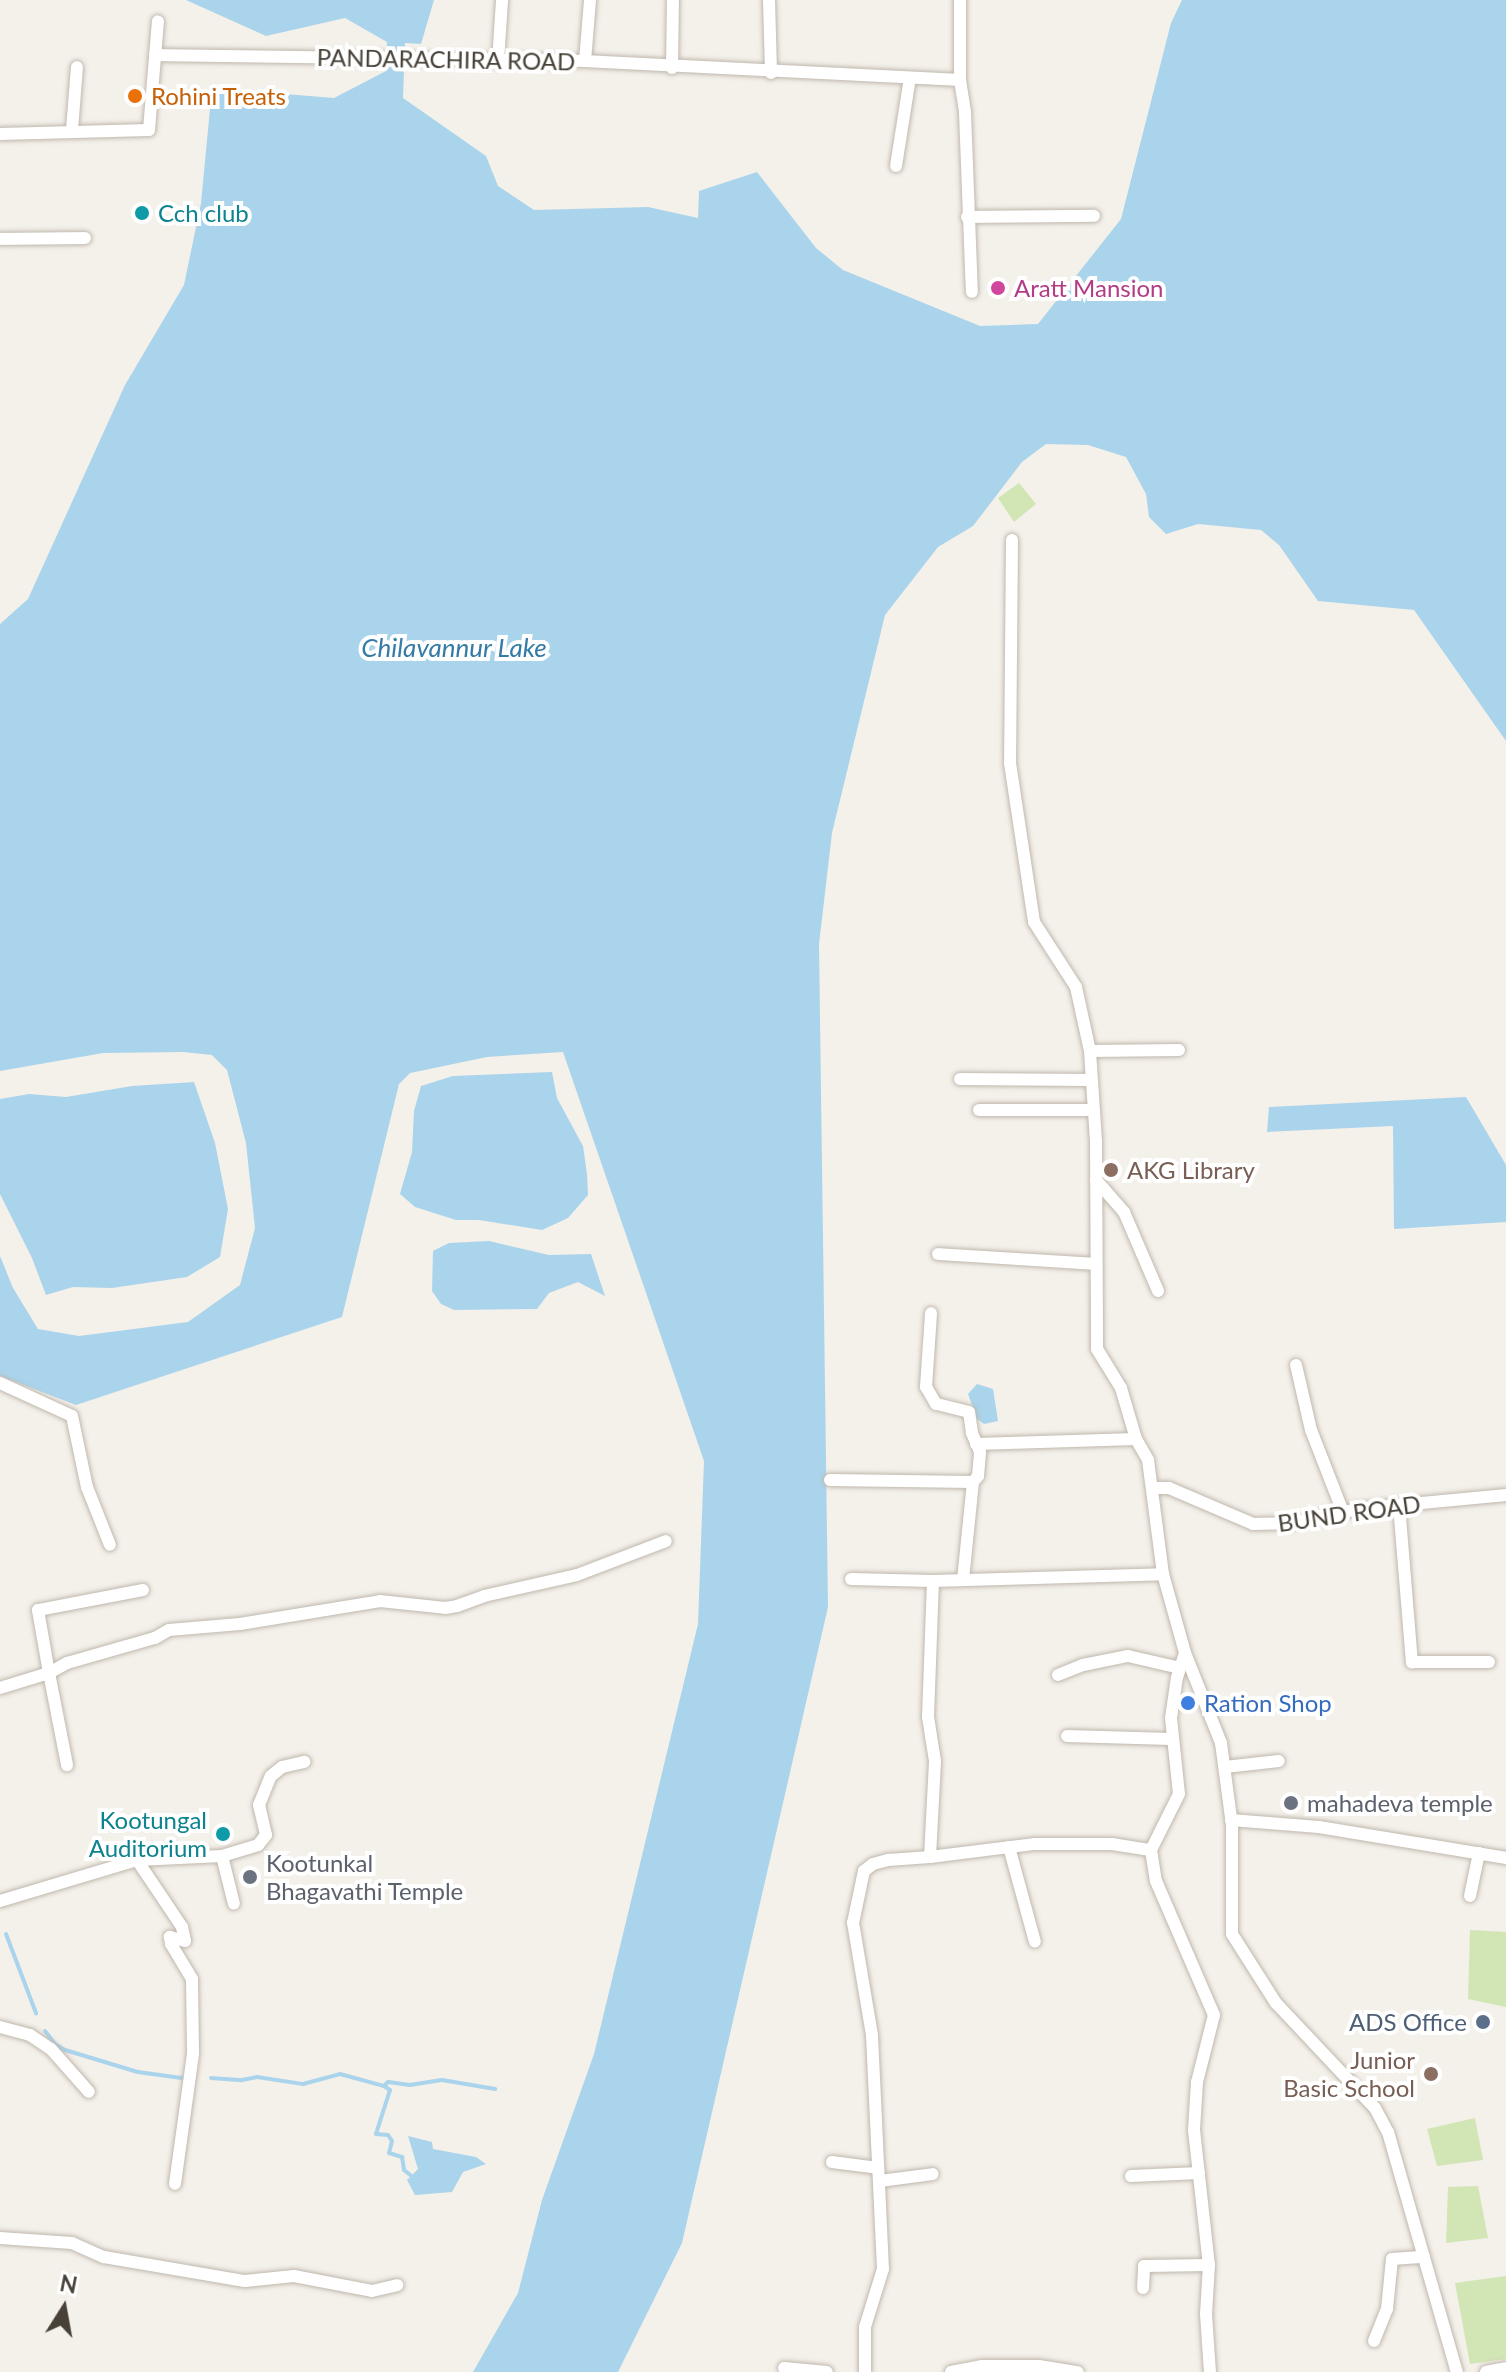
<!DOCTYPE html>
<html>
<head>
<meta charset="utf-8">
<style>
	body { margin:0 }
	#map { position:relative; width:1506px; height:2372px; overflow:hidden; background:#f4f0ea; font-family:Lato,sans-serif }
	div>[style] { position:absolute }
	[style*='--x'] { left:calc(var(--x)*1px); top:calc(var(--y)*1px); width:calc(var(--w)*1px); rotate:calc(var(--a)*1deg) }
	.green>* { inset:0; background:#d2e5b5 }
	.water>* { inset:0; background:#aad4ec }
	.stream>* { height:4px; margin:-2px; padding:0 2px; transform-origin:2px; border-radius:2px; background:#aad4ec }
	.roads { filter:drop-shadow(0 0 2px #bfb8ad) drop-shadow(0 0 2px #bfb8ad) }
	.street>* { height:12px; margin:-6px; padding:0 6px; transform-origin:6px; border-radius:6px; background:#fff }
	.dots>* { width:22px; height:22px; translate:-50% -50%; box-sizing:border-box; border:4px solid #fff; border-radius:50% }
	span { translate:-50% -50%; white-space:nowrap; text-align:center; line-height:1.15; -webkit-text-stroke:8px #fff; paint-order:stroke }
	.street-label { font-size:24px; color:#474138 }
	.food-label { font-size:24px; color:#c56008 }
	.left { translate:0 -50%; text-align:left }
	.culture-label { font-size:24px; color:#0d838f }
	.right { translate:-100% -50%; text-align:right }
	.hotel-label { font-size:24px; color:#b23c85 }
	.education-label { font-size:24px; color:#785e54 }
	.shop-label { font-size:24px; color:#366cbe }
	.worship-label { font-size:24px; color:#5b616d }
	.service-label { font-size:24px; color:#4e5e75 }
	.water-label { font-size:26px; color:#357ba6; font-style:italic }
	.north { position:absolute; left:24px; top:2268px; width:80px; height:80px; -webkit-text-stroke:6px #fff; paint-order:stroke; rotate:11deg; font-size:22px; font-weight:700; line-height:32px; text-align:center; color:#474138 }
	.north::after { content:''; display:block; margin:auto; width:28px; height:36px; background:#474138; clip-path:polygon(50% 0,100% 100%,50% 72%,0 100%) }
</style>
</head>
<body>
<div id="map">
	<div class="green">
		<div style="clip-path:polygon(1019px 483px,1036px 504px,1014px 522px,998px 498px)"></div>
		<div style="clip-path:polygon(1470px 1930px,1506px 1932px,1506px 2007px,1468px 1999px)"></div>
		<div style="clip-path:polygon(1475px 2118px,1483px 2160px,1437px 2166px,1427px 2129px)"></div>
		<div style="clip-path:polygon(1478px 2186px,1488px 2238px,1446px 2243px,1448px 2187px)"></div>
		<div style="clip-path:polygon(1506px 2276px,1506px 2359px,1470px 2364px,1455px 2283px)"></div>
	</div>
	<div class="water">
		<div style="clip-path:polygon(186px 0,434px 0,421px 44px,405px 43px,403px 98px,486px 156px,498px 186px,534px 210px,648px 207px,698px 218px,699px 191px,757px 172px,816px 248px,843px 270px,980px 326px,1038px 324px,1121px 219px,1171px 23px,1182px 0,1506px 0,1506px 741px,1414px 610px,1318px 601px,1279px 545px,1261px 530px,1198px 524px,1166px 534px,1149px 517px,1146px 494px,1126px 457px,1088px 445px,1046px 444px,1022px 462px,973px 526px,938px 547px,885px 615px,832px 833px,819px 944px,828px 1607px,682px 2243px,618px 2372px,473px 2372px,518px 2293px,542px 2200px,594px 2054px,698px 1624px,704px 1461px,563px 1052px,487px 1057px,410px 1073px,399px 1084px,342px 1317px,76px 1405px,0 1376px,0 1256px,13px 1288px,38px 1329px,79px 1336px,188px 1322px,240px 1285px,255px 1228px,246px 1143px,227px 1070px,212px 1055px,183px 1052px,103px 1053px,0 1071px,0 624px,28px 599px,125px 385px,184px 285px,201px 203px,212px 88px,334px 98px,386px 71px,387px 42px,345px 18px,266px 36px)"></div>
		<div style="clip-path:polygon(552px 1072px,557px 1098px,583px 1146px,587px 1174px,588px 1195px,568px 1218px,542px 1230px,479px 1220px,456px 1220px,415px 1207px,400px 1194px,412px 1152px,414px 1111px,421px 1086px,453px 1076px)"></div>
		<div style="clip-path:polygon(194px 1082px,215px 1143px,228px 1209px,220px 1257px,187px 1277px,112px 1288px,73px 1287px,46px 1295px,32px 1258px,0 1194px,0 1099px,29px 1094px,66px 1097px,132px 1086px)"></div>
		<div style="clip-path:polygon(1466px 1097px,1506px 1165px,1506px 1222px,1394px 1229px,1393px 1126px,1267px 1132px,1269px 1107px)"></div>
		<div style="clip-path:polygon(489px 1241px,549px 1255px,591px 1254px,605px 1296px,578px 1282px,549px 1293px,537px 1309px,454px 1310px,441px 1304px,432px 1291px,433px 1251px,449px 1243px)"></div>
		<div style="clip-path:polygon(977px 1384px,993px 1389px,998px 1421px,984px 1424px,977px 1419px,968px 1394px)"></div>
		<div style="clip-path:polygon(408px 2136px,432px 2142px,433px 2149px,476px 2157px,486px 2164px,463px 2172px,452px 2192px,415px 2195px,407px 2180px,418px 2169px)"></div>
	</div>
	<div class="stream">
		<div style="--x:6;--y:1934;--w:85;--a:69.2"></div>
		<div style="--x:45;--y:2031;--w:16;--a:52"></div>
		<div style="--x:55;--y:2044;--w:12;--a:31"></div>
		<div style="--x:65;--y:2050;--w:76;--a:16.8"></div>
		<div style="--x:138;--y:2072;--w:44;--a:7.8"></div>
		<div style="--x:211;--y:2078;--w:31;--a:4"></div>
		<div style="--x:242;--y:2080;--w:15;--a:-11"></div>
		<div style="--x:257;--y:2077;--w:47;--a:8.7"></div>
		<div style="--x:303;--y:2084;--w:38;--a:-15"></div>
		<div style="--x:340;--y:2074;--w:46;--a:15.3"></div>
		<div style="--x:384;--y:2086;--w:7;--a:34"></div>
		<div style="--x:390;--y:2090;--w:46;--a:107.7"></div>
		<div style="--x:376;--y:2134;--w:12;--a:5"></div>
		<div style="--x:388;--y:2135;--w:7;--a:56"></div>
		<div style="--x:392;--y:2141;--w:12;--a:104"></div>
		<div style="--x:389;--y:2153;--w:14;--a:17"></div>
		<div style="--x:402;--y:2157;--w:13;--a:81"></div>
		<div style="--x:404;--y:2170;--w:14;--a:39"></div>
		<div style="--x:384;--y:2086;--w:6;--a:-45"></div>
		<div style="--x:388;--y:2082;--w:22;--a:8"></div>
		<div style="--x:410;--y:2085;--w:32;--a:-9"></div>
		<div style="--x:442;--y:2080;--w:54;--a:9.6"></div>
	</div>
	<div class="roads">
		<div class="street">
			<div style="--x:769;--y:0;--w:73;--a:88.4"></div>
			<div style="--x:960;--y:0;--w:80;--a:90"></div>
			<div style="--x:960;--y:80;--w:33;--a:81"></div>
			<div style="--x:965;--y:113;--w:179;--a:87.8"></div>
			<div style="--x:155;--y:55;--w:430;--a:0.8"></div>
			<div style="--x:585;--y:61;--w:375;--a:2.9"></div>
			<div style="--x:498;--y:61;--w:61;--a:-86.2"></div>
			<div style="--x:585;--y:61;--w:61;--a:-85.3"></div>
			<div style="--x:672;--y:68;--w:68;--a:-89.2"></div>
			<div style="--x:72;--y:130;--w:63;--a:-85.5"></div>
			<div style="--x:0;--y:134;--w:149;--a:-1.5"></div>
			<div style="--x:149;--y:130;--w:109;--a:-85.3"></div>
			<div style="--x:896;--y:166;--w:89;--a:-81"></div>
			<div style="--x:967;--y:217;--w:127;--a:-0.5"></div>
			<div style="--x:0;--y:239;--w:85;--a:-0.7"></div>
			<div style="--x:1012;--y:540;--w:223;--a:90.5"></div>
			<div style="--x:1010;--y:763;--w:161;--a:81.4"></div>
			<div style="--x:1034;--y:922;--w:77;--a:57.1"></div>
			<div style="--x:1076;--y:987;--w:66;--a:77.7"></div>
			<div style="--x:1090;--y:1051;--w:90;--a:86.2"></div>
			<div style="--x:1096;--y:1141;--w:208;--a:89.7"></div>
			<div style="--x:1097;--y:1349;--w:46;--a:58.4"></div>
			<div style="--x:1121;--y:1388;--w:53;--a:73.6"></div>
			<div style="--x:1136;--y:1439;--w:24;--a:60"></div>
			<div style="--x:1148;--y:1460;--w:115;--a:82.5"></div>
			<div style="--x:1163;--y:1574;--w:82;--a:74.4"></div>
			<div style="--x:1185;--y:1653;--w:97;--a:68.2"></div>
			<div style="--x:1221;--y:1743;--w:83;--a:82.4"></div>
			<div style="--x:1232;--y:1825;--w:109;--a:90"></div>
			<div style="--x:1232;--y:1934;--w:82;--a:57.5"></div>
			<div style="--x:1276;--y:2003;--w:144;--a:46.7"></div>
			<div style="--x:1375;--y:2108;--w:27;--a:62"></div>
			<div style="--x:1388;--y:2132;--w:250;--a:74"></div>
			<div style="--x:1090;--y:1051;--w:89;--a:-0.6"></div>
			<div style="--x:960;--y:1079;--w:131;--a:0.4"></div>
			<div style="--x:979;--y:1110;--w:114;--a:0"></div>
			<div style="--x:1096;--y:1180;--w:43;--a:48.8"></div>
			<div style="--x:1124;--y:1212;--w:86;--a:66.7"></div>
			<div style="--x:938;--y:1254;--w:157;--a:3.6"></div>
			<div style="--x:1296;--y:1365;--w:67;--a:77"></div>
			<div style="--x:1311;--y:1430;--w:88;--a:68.7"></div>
			<div style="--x:0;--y:1383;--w:79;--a:24.6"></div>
			<div style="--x:72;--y:1416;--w:73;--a:78.1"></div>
			<div style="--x:87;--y:1487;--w:62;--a:68.4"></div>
			<div style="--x:976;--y:1444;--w:160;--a:-1.8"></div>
			<div style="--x:830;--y:1480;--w:143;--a:0.8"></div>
			<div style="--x:973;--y:1482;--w:8;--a:-50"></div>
			<div style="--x:978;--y:1476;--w:24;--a:-85"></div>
			<div style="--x:980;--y:1452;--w:21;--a:-113"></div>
			<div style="--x:972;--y:1433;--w:21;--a:-98"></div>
			<div style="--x:969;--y:1412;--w:34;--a:-166"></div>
			<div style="--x:936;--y:1404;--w:20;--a:-120"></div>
			<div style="--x:926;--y:1387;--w:74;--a:-86.1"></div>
			<div style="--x:1152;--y:1488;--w:17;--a:0"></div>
			<div style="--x:1169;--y:1488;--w:91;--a:23.2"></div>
			<div style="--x:1253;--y:1524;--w:40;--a:-1.4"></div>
			<div style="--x:1293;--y:1523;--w:66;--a:-12.2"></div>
			<div style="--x:1358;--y:1509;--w:149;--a:-5.4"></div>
			<div style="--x:1399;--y:1505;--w:158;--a:85.3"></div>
			<div style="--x:1412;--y:1662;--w:77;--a:0"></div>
			<div style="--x:851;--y:1579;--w:82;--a:1.4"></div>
			<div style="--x:933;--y:1581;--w:230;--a:-1.7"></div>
			<div style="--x:963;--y:1580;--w:99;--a:-84.2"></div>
			<div style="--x:143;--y:1590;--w:107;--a:169.2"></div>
			<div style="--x:38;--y:1610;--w:64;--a:80.1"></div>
			<div style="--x:49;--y:1673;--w:21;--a:-29"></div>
			<div style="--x:67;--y:1663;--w:91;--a:-15.9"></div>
			<div style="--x:155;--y:1638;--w:16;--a:-30"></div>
			<div style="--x:169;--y:1630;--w:71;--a:-4.8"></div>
			<div style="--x:240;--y:1624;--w:142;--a:-9.3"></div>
			<div style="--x:380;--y:1601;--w:65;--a:6.1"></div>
			<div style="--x:445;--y:1608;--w:12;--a:-9"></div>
			<div style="--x:457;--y:1606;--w:29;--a:-20"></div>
			<div style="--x:484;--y:1596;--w:95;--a:-12.7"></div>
			<div style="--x:577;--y:1575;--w:95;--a:-20.9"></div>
			<div style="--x:1185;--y:1653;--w:25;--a:108"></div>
			<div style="--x:1177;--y:1677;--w:41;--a:98.3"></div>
			<div style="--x:1171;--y:1718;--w:76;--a:84"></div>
			<div style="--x:1179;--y:1794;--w:63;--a:116.6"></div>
			<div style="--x:1151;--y:1850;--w:31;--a:81"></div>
			<div style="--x:1156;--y:1881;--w:146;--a:66.6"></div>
			<div style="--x:1214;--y:2015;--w:69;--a:104.2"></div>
			<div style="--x:1197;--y:2082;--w:48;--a:93.6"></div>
			<div style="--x:1194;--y:2130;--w:136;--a:83.7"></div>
			<div style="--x:1209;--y:2265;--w:49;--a:93.5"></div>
			<div style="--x:1206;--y:2314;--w:58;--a:86.1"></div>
			<div style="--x:1058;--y:1675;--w:27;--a:-22"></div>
			<div style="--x:1083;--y:1665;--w:46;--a:-11.3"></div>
			<div style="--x:1128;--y:1656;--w:53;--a:13"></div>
			<div style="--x:0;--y:1688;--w:51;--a:-17"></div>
			<div style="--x:49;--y:1673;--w:94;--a:78.9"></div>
			<div style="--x:1067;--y:1736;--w:104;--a:1.7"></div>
			<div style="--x:1225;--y:1767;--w:54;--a:-6.3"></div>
			<div style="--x:1231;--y:1820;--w:88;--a:4.5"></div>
			<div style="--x:1319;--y:1827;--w:190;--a:9.4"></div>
			<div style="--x:1009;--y:1847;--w:98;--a:74.7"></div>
			<div style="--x:222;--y:1856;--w:49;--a:76"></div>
			<div style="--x:930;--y:1857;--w:106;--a:-7.1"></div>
			<div style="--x:1035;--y:1844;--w:77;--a:0"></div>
			<div style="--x:1112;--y:1844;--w:39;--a:9"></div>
			<div style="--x:137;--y:1860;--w:81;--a:56.1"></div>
			<div style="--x:182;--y:1927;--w:14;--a:78"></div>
			<div style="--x:185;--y:1941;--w:16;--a:-165"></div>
			<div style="--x:170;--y:1937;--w:7;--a:82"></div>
			<div style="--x:171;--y:1944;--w:41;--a:59"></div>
			<div style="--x:192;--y:1979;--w:75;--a:89.2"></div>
			<div style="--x:193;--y:2054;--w:131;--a:97.9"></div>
			<div style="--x:1470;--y:1896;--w:44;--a:-78.2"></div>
			<div style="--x:0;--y:1901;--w:143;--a:-16.7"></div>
			<div style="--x:137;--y:1860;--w:85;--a:-2.7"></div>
			<div style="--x:222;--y:1856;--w:38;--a:-17"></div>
			<div style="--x:258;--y:1845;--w:13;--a:-51"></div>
			<div style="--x:266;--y:1835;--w:31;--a:-103"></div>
			<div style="--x:259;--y:1805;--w:31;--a:-68"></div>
			<div style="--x:271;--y:1776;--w:14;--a:-39"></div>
			<div style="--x:282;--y:1767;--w:23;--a:-13"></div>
			<div style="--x:0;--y:2027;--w:31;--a:15"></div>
			<div style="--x:30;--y:2035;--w:25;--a:34"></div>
			<div style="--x:51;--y:2049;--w:57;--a:48.5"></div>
			<div style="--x:832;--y:2162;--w:46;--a:7.4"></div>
			<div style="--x:1131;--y:2176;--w:68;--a:-2.5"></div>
			<div style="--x:880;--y:2181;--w:53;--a:-7.5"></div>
			<div style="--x:0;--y:2238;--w:72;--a:4"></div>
			<div style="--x:72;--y:2243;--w:35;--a:24"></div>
			<div style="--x:104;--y:2257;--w:143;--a:9.7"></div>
			<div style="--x:245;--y:2281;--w:49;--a:-5.8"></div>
			<div style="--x:294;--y:2276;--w:79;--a:10.9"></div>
			<div style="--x:372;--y:2291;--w:26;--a:-13"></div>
			<div style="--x:1143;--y:2288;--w:22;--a:-87"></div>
			<div style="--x:1144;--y:2266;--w:65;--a:-0.9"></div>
			<div style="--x:1374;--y:2341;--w:35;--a:-68"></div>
			<div style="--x:1387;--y:2309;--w:50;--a:-84.3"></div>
			<div style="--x:1392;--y:2259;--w:32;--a:-4"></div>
			<div style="--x:784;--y:2368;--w:43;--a:5.3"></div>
			<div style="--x:865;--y:2372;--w:45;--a:-90"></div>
			<div style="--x:865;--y:2327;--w:61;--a:-72.8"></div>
			<div style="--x:883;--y:2269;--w:234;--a:-92.7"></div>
			<div style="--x:872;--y:2035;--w:114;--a:-99.6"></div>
			<div style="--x:853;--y:1923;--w:53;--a:-78.1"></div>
			<div style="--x:864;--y:1871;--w:11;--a:-38"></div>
			<div style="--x:873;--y:1864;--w:16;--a:-15"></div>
			<div style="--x:888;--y:1860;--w:42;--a:-4.1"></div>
			<div style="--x:930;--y:1857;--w:96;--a:-87"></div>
			<div style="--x:935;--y:1761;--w:45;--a:-99"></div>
			<div style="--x:928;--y:1717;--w:136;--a:-87.9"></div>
			<div style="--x:951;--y:2372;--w:32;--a:-11"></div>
			<div style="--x:982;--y:2366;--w:57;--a:0"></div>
			<div style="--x:1039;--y:2366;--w:39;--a:9"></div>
			<div style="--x:1486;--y:2372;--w:20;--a:-11"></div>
		</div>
	</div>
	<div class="dots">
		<div style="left:135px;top:96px;background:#e8710a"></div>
		<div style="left:142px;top:213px;background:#0f9aa8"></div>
		<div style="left:998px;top:288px;background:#d1479c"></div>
		<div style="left:1111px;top:1170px;background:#8d6e63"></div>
		<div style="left:1188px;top:1703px;background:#3f7fe0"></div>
		<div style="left:1291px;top:1803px;background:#6b7280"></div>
		<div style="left:223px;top:1834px;background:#0f9aa8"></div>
		<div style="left:250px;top:1877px;background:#6b7280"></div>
		<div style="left:1483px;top:2022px;background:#5c6f8a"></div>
		<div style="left:1431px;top:2074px;background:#8d6e63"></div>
	</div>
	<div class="street-label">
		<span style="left:446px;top:59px;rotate:1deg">PANDARACHIRA ROAD</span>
		<span style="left:1349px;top:1513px;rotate:-8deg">BUND ROAD</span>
	</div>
	<div class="food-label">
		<span class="left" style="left:151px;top:96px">Rohini Treats</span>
	</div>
	<div class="culture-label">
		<span class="left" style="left:158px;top:213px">Cch club</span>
		<span class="right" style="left:207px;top:1834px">Kootungal<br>Auditorium</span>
	</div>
	<div class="hotel-label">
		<span class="left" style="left:1014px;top:288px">Aratt Mansion</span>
	</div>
	<div class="education-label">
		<span class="left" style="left:1127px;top:1170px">AKG Library</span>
		<span class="right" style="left:1415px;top:2074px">Junior<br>Basic School</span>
	</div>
	<div class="shop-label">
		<span class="left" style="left:1204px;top:1703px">Ration Shop</span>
	</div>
	<div class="worship-label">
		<span class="left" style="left:1307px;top:1803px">mahadeva temple</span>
		<span class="left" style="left:266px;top:1877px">Kootunkal<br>Bhagavathi Temple</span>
	</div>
	<div class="service-label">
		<span class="right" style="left:1467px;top:2022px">ADS Office</span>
	</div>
	<div class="water-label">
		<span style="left:454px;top:648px">Chilavannur Lake</span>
	</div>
	<div class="north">N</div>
</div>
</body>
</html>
